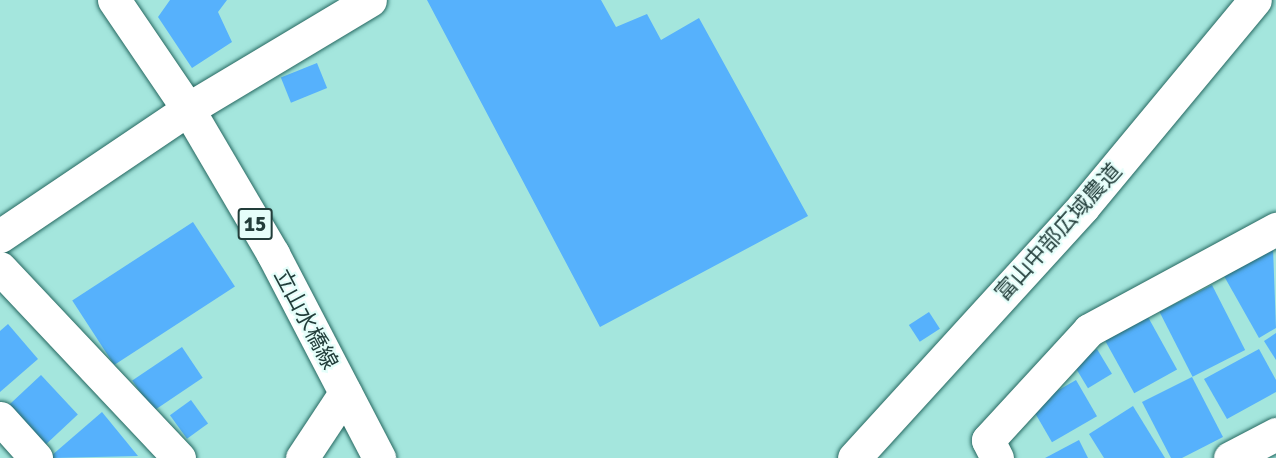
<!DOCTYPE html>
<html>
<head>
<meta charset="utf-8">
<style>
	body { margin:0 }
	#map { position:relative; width:1276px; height:458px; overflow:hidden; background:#a4e6dd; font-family:Signika,"Noto Sans JP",sans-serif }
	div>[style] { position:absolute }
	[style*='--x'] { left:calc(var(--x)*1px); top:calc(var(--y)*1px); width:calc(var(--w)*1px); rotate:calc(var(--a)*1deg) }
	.building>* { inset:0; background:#56b1fc; transform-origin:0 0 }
	.roads { filter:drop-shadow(0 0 2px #256760) drop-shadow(0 0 2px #256760) }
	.minor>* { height:33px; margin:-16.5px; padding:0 16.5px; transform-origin:16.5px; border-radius:16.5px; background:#fff }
	.major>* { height:33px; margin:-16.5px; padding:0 16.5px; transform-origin:16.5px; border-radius:16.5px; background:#fff }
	span { translate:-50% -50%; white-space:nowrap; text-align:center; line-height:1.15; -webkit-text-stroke:4.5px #e5fefa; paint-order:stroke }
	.shield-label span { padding:2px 4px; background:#e5fefa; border:2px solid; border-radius:4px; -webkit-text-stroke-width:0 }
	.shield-label { font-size:21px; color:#223d3a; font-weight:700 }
	.street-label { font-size:22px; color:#223d3a }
</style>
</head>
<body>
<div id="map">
	<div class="building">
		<div style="clip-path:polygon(170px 0,227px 0,218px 12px,232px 42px,192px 68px,158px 17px)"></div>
		<div style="clip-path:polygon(427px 0,601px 0,616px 27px,647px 14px,661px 40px,699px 18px,808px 216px,600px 327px)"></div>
		<div style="left:317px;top:63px;width:27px;height:39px;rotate:68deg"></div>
		<div style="left:193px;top:222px;width:77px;height:144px;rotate:57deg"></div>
		<div style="clip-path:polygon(1273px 248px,1276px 328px,1259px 338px,1224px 276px)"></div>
		<div style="left:1212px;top:285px;width:73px;height:59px;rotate:63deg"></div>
		<div style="left:929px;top:312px;width:20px;height:24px;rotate:57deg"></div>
		<div style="left:1148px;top:317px;width:60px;height:49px;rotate:61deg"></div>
		<div style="clip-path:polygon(8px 324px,38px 359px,0 392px,0 331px)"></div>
		<div style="clip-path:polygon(1276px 333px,1276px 360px,1264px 341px)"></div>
		<div style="left:182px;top:347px;width:37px;height:60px;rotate:56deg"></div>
		<div style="left:1097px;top:349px;width:29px;height:28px;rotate:59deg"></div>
		<div style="clip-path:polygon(1259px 349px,1276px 380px,1276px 392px,1227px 419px,1204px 379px)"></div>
		<div style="left:41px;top:375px;width:54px;height:45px;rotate:47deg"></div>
		<div style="clip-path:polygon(1192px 377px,1223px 437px,1182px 458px,1171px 458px,1142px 402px)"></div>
		<div style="left:1076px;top:380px;width:42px;height:52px;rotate:60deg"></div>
		<div style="left:191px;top:400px;width:29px;height:26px;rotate:54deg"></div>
		<div style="clip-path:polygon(1133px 406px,1165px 458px,1104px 458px,1089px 434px)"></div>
		<div style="clip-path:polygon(102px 412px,138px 456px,53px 458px,51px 456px)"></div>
		<div style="clip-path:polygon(1079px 440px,1088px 458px,1045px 458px)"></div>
	</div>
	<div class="roads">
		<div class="minor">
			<div style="--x:0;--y:236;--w:227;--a:-34"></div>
			<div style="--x:188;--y:109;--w:212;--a:-30.9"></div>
			<div style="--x:0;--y:268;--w:261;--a:46.7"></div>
			<div style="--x:0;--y:418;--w:54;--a:48"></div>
			<div style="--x:302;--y:458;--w:78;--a:-56.5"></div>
			<div style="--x:854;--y:458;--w:340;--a:-47.6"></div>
			<div style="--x:1083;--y:207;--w:269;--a:-50.3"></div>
			<div style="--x:997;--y:458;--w:20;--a:-117"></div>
			<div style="--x:988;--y:440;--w:149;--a:-47.4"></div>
			<div style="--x:1089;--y:330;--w:213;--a:-28.4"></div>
			<div style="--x:1230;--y:458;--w:52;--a:-27.6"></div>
		</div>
		<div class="major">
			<div style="--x:114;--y:0;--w:132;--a:55.8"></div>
			<div style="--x:188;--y:109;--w:168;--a:59.6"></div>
			<div style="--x:273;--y:254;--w:230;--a:62.5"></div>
		</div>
	</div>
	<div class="shield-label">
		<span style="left:255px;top:224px">15</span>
	</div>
	<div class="street-label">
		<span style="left:1058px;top:232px;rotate:-48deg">富山中部広域農道</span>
		<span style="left:306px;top:319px;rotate:62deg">立山水橋線</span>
	</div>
</div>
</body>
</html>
